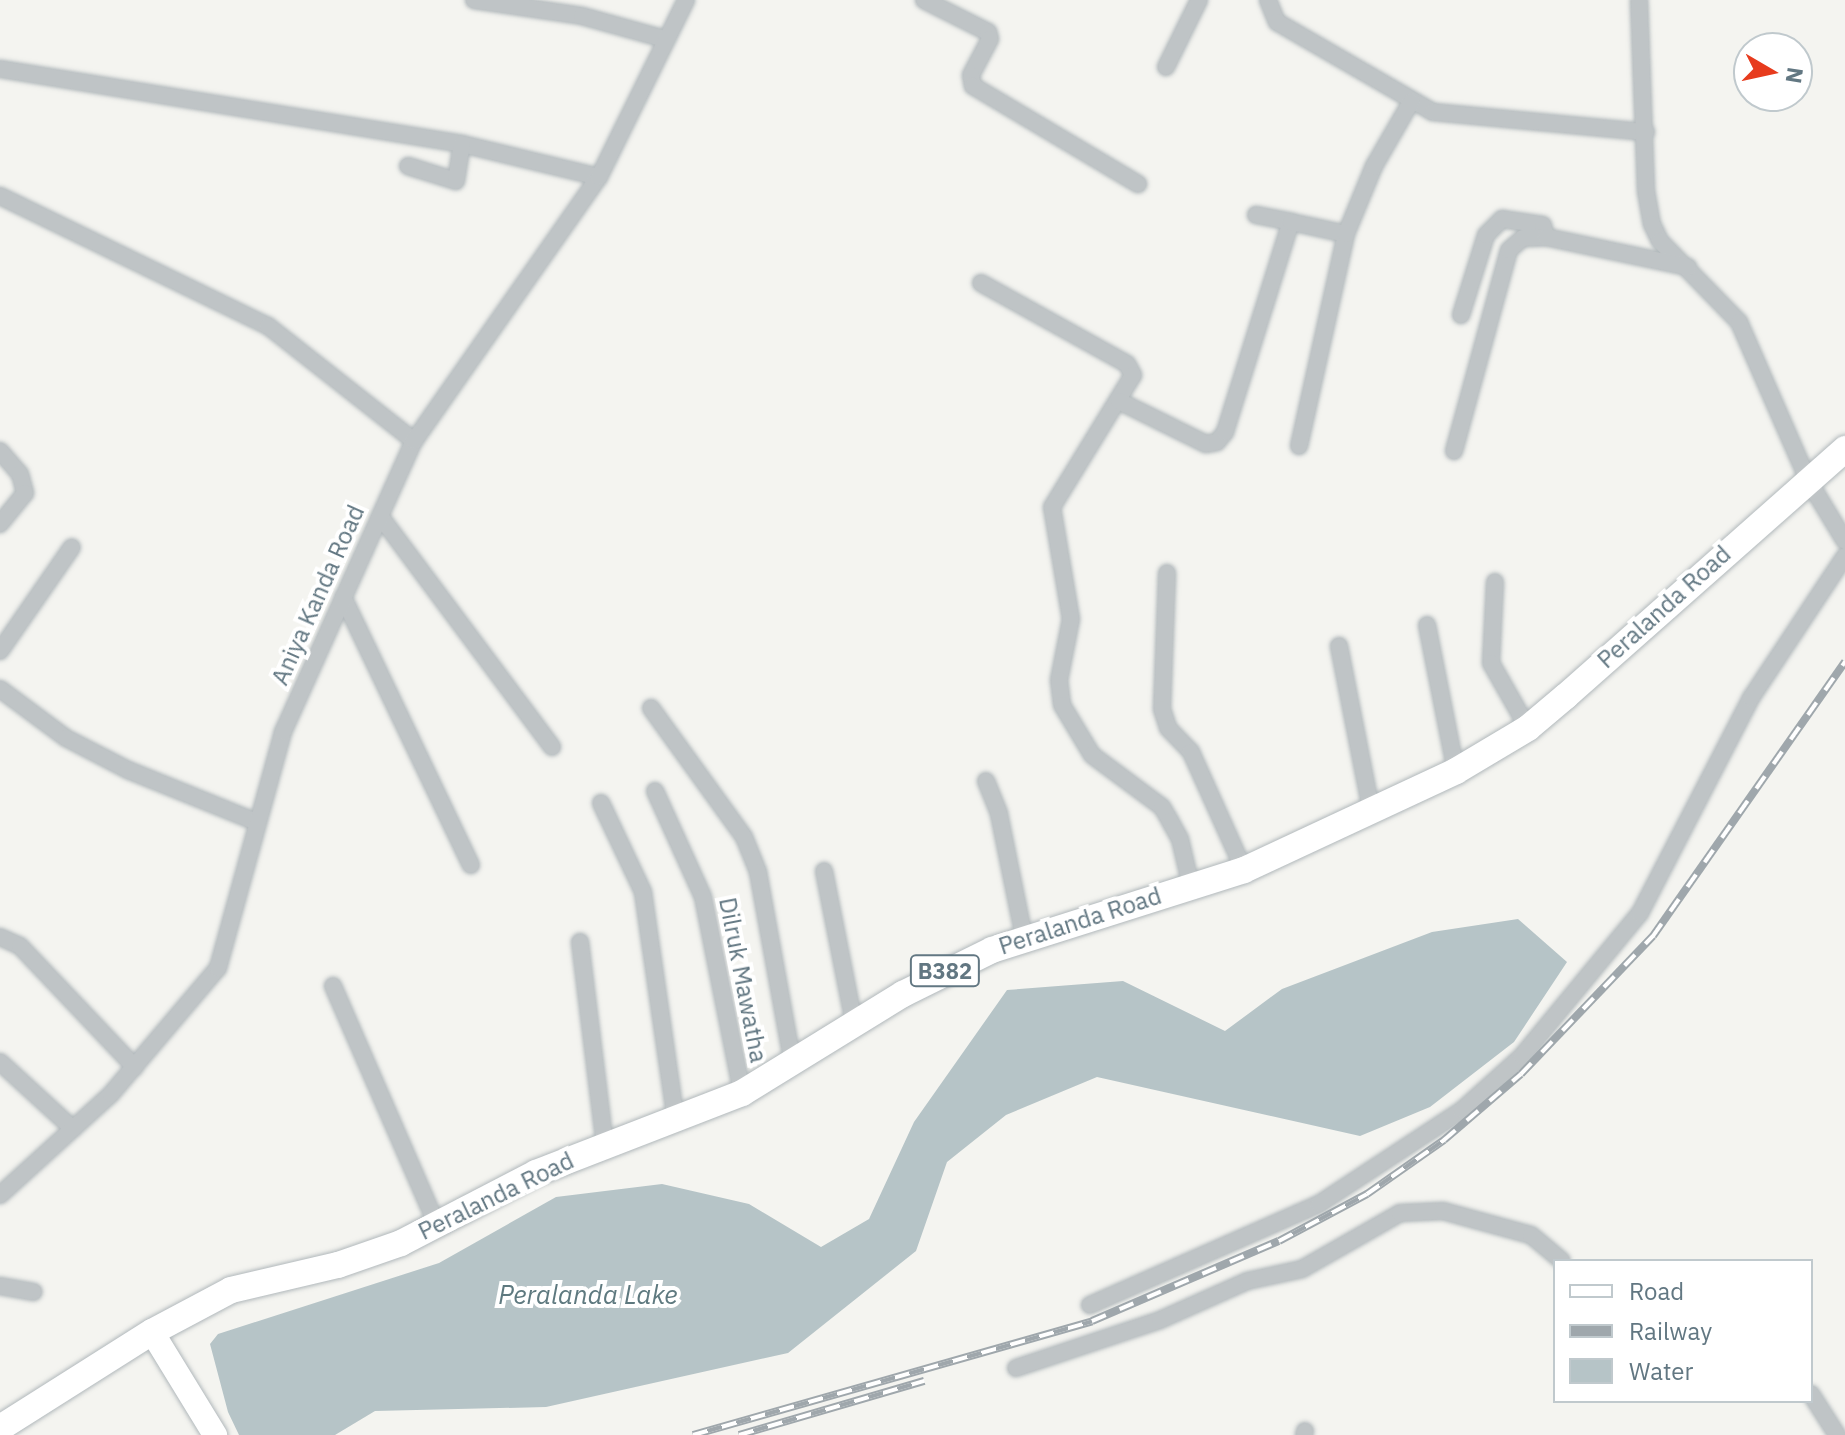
<!DOCTYPE html>
<html>
<head>
<meta charset="utf-8">
<style>
	body { margin:0 }
	#map { position:relative; width:1845px; height:1435px; overflow:hidden; background:#f4f4f0; font-family:"IBM Plex Sans",sans-serif }
	div>[style] { position:absolute }
	[style*='--x'] { left:calc(var(--x)*1px); top:calc(var(--y)*1px); width:calc(var(--w)*1px); rotate:calc(var(--a)*1deg) }
	.water>* { inset:0; background:#b6c4c7 }
	.roads { filter:drop-shadow(0 0 2px #b1b8bb) drop-shadow(0 0 2px #b1b8bb) }
	.street>* { height:16px; margin:-8px; padding:0 8px; transform-origin:8px; border-radius:8px; background:#bfc4c6 }
	.secondary>* { height:24px; margin:-12px; padding:0 12px; transform-origin:12px; border-radius:12px; background:#fff }
	.primary>* { height:26px; margin:-13px; padding:0 13px; transform-origin:13px; border-radius:13px; background:#fff }
	.rail>* { height:8px; margin-top:-4px; transform-origin:0; background:repeating-linear-gradient(90deg,#fff 0 15px,#9fa7ac 0 30px); box-sizing:border-box; border-block:2px solid #9fa7ac }
	span { translate:-50% -50%; white-space:nowrap; text-align:center; line-height:1.15; -webkit-text-stroke:8px #fff; paint-order:stroke }
	.shield-label span { padding:2px 6px; background:#fff; border:2px solid; border-radius:6px; -webkit-text-stroke-width:0 }
	.shield-label { font-size:22px; color:#627782; font-weight:700 }
	.street-label { font-size:24px; color:#627782 }
	.water-label { font-size:26px; color:#5e797f; font-style:italic }
	.legend { position:absolute; left:1553px; top:1259px; width:260px; height:144px; box-sizing:border-box; background:#fff; border:2px solid #c0c9cd; margin:0; padding:10px 14px; list-style:none; font-size:24px; color:#627782 }
	.legend li { display:flex; align-items:center; gap:16px; height:40px }
	.legend b { width:40px; border:2px solid #c0c9cd }
	.north { position:absolute; left:1733px; top:32px; width:80px; height:80px; box-sizing:border-box; background:#fff; border:2px solid #c0c9cd; border-radius:50%; rotate:99deg; font-size:22px; font-weight:700; line-height:32px; text-align:center; color:#627782 }
	.north::after { content:''; display:block; margin:auto; width:28px; height:36px; background:#e73b1d; clip-path:polygon(50% 0,100% 100%,50% 72%,0 100%) }
</style>
</head>
<body>
<div id="map">
	<div class="water">
		<div style="clip-path:polygon(1518px 919px,1567px 962px,1514px 1042px,1430px 1107px,1360px 1136px,1097px 1077px,1006px 1115px,947px 1162px,916px 1251px,788px 1353px,546px 1407px,375px 1411px,335px 1435px,239px 1435px,228px 1412px,210px 1344px,218px 1334px,439px 1263px,556px 1197px,662px 1184px,749px 1204px,821px 1247px,869px 1219px,914px 1122px,1007px 990px,1123px 981px,1225px 1031px,1282px 989px,1432px 932px)"></div>
	</div>
	<div class="roads">
		<div class="street">
			<div style="--x:474;--y:0;--w:109;--a:8.4"></div>
			<div style="--x:582;--y:16;--w:86;--a:15.5"></div>
			<div style="--x:924;--y:0;--w:72;--a:26.6"></div>
			<div style="--x:988;--y:32;--w:7;--a:74"></div>
			<div style="--x:990;--y:39;--w:41;--a:117.8"></div>
			<div style="--x:971;--y:75;--w:11;--a:80"></div>
			<div style="--x:973;--y:86;--w:192;--a:30.7"></div>
			<div style="--x:1268;--y:0;--w:24;--a:68"></div>
			<div style="--x:1277;--y:22;--w:180;--a:30"></div>
			<div style="--x:1433;--y:112;--w:214;--a:5.4"></div>
			<div style="--x:1639;--y:0;--w:191;--a:87.9"></div>
			<div style="--x:1646;--y:191;--w:34;--a:80"></div>
			<div style="--x:1652;--y:224;--w:19;--a:65"></div>
			<div style="--x:1660;--y:241;--w:113;--a:45.7"></div>
			<div style="--x:1739;--y:322;--w:172;--a:66.4"></div>
			<div style="--x:1808;--y:480;--w:71;--a:58.8"></div>
			<div style="--x:1166;--y:67;--w:75;--a:-63.8"></div>
			<div style="--x:0;--y:69;--w:468;--a:9.2"></div>
			<div style="--x:462;--y:144;--w:141;--a:13.5"></div>
			<div style="--x:408;--y:166;--w:50;--a:17.4"></div>
			<div style="--x:456;--y:181;--w:37;--a:-81"></div>
			<div style="--x:0;--y:196;--w:298;--a:25.9"></div>
			<div style="--x:268;--y:326;--w:186;--a:38.2"></div>
			<div style="--x:1256;--y:215;--w:36;--a:11"></div>
			<div style="--x:981;--y:283;--w:167;--a:29"></div>
			<div style="--x:1127;--y:364;--w:13;--a:61"></div>
			<div style="--x:1133;--y:375;--w:155;--a:121.5"></div>
			<div style="--x:1052;--y:507;--w:114;--a:80.4"></div>
			<div style="--x:1071;--y:619;--w:62;--a:101.1"></div>
			<div style="--x:1059;--y:680;--w:25;--a:83"></div>
			<div style="--x:1062;--y:705;--w:58;--a:59"></div>
			<div style="--x:1092;--y:755;--w:87;--a:36.6"></div>
			<div style="--x:1162;--y:807;--w:16;--a:60"></div>
			<div style="--x:1170;--y:821;--w:21;--a:61"></div>
			<div style="--x:1180;--y:839;--w:48;--a:76.8"></div>
			<div style="--x:1461;--y:315;--w:84;--a:-72.6"></div>
			<div style="--x:1486;--y:235;--w:23;--a:-45"></div>
			<div style="--x:1502;--y:219;--w:41;--a:8.3"></div>
			<div style="--x:1543;--y:225;--w:12;--a:76"></div>
			<div style="--x:1119;--y:401;--w:97;--a:26.3"></div>
			<div style="--x:1206;--y:444;--w:11;--a:-10"></div>
			<div style="--x:1217;--y:442;--w:13;--a:-51"></div>
			<div style="--x:1225;--y:432;--w:220;--a:-72.6"></div>
			<div style="--x:1291;--y:222;--w:56;--a:12.3"></div>
			<div style="--x:1299;--y:446;--w:217;--a:-77.5"></div>
			<div style="--x:1346;--y:234;--w:74;--a:-67.6"></div>
			<div style="--x:1374;--y:166;--w:74;--a:-60"></div>
			<div style="--x:0;--y:451;--w:30;--a:49"></div>
			<div style="--x:20;--y:474;--w:20;--a:75"></div>
			<div style="--x:25;--y:493;--w:40;--a:129"></div>
			<div style="--x:1454;--y:451;--w:208;--a:-74.7"></div>
			<div style="--x:1509;--y:250;--w:18;--a:-41"></div>
			<div style="--x:1523;--y:238;--w:23;--a:-2"></div>
			<div style="--x:1546;--y:237;--w:145;--a:11.9"></div>
			<div style="--x:380;--y:516;--w:288;--a:53.3"></div>
			<div style="--x:1167;--y:573;--w:136;--a:92.1"></div>
			<div style="--x:1162;--y:709;--w:20;--a:72"></div>
			<div style="--x:1168;--y:728;--w:33;--a:46"></div>
			<div style="--x:1191;--y:752;--w:129;--a:65.8"></div>
			<div style="--x:1495;--y:582;--w:81;--a:92.8"></div>
			<div style="--x:1491;--y:663;--w:75;--a:60.4"></div>
			<div style="--x:343;--y:597;--w:297;--a:64.5"></div>
			<div style="--x:1427;--y:625;--w:149;--a:78.8"></div>
			<div style="--x:1339;--y:646;--w:171;--a:78.9"></div>
			<div style="--x:0;--y:651;--w:126;--a:-55.3"></div>
			<div style="--x:0;--y:689;--w:82;--a:36.6"></div>
			<div style="--x:66;--y:738;--w:70;--a:27.3"></div>
			<div style="--x:128;--y:770;--w:139;--a:22"></div>
			<div style="--x:651;--y:708;--w:159;--a:54.2"></div>
			<div style="--x:744;--y:837;--w:38;--a:68"></div>
			<div style="--x:758;--y:872;--w:195;--a:79.7"></div>
			<div style="--x:986;--y:781;--w:35;--a:68"></div>
			<div style="--x:999;--y:814;--w:126;--a:78.5"></div>
			<div style="--x:655;--y:791;--w:116;--a:65.6"></div>
			<div style="--x:703;--y:897;--w:200;--a:78.7"></div>
			<div style="--x:601;--y:803;--w:98;--a:64.7"></div>
			<div style="--x:643;--y:892;--w:232;--a:81.8"></div>
			<div style="--x:824;--y:871;--w:155;--a:78.8"></div>
			<div style="--x:0;--y:937;--w:22;--a:24"></div>
			<div style="--x:20;--y:946;--w:167;--a:46.5"></div>
			<div style="--x:580;--y:942;--w:206;--a:83"></div>
			<div style="--x:333;--y:986;--w:261;--a:66.5"></div>
			<div style="--x:0;--y:1062;--w:99;--a:42.5"></div>
			<div style="--x:0;--y:1195;--w:150;--a:-42.3"></div>
			<div style="--x:111;--y:1094;--w:165;--a:-49.7"></div>
			<div style="--x:218;--y:968;--w:245;--a:-74.6"></div>
			<div style="--x:283;--y:732;--w:319;--a:-65.8"></div>
			<div style="--x:414;--y:441;--w:322;--a:-55"></div>
			<div style="--x:599;--y:177;--w:197;--a:-63.8"></div>
			<div style="--x:0;--y:1286;--w:34;--a:10"></div>
			<div style="--x:1090;--y:1305;--w:250;--a:-23.8"></div>
			<div style="--x:1319;--y:1204;--w:171;--a:-33.3"></div>
			<div style="--x:1462;--y:1110;--w:81;--a:-42"></div>
			<div style="--x:1522;--y:1056;--w:185;--a:-50.5"></div>
			<div style="--x:1640;--y:913;--w:242;--a:-62.7"></div>
			<div style="--x:1751;--y:698;--w:170;--a:-56.5"></div>
			<div style="--x:1016;--y:1368;--w:152;--a:-18.4"></div>
			<div style="--x:1160;--y:1320;--w:95;--a:-24.1"></div>
			<div style="--x:1247;--y:1281;--w:56;--a:-12.3"></div>
			<div style="--x:1302;--y:1269;--w:113;--a:-29.7"></div>
			<div style="--x:1400;--y:1213;--w:43;--a:-2.7"></div>
			<div style="--x:1443;--y:1211;--w:91;--a:15.3"></div>
			<div style="--x:1531;--y:1235;--w:40;--a:40"></div>
			<div style="--x:1811;--y:1394;--w:49;--a:57.6"></div>
			<div style="--x:1304;--y:1435;--w:4;--a:-76"></div>
		</div>
		<div class="secondary">
			<div style="--x:152;--y:1332;--w:121;--a:58.5"></div>
		</div>
		<div class="primary">
			<div style="--x:0;--y:1428;--w:180;--a:-32.3"></div>
			<div style="--x:152;--y:1332;--w:89;--a:-28"></div>
			<div style="--x:231;--y:1290;--w:110;--a:-13.2"></div>
			<div style="--x:338;--y:1265;--w:67;--a:-19.2"></div>
			<div style="--x:401;--y:1243;--w:152;--a:-27.4"></div>
			<div style="--x:536;--y:1173;--w:221;--a:-21.2"></div>
			<div style="--x:742;--y:1093;--w:189;--a:-31.6"></div>
			<div style="--x:903;--y:994;--w:99;--a:-26.3"></div>
			<div style="--x:992;--y:950;--w:264;--a:-17.6"></div>
			<div style="--x:1244;--y:870;--w:234;--a:-25"></div>
			<div style="--x:1456;--y:771;--w:84;--a:-30.8"></div>
			<div style="--x:1528;--y:728;--w:50;--a:-40.1"></div>
			<div style="--x:1566;--y:696;--w:373;--a:-41.5"></div>
		</div>
	</div>
	<div class="rail">
		<div style="--x:693;--y:1435;--w:415;--a:-15.9"></div>
		<div style="--x:1092;--y:1321;--w:203;--a:-23.2"></div>
		<div style="--x:1279;--y:1241;--w:100;--a:-28.1"></div>
		<div style="--x:1367;--y:1194;--w:94;--a:-35"></div>
		<div style="--x:1444;--y:1140;--w:101;--a:-40.6"></div>
		<div style="--x:1521;--y:1074;--w:191;--a:-46.3"></div>
		<div style="--x:1653;--y:936;--w:335;--a:-55"></div>
		<div style="--x:739;--y:1435;--w:193;--a:-16.3"></div>
	</div>
	<div class="shield-label">
		<span style="left:945px;top:971px">B382</span>
	</div>
	<div class="street-label">
		<span style="left:318px;top:595px;rotate:-66deg">Aniya Kanda Road</span>
		<span style="left:1664px;top:607px;rotate:-42deg">Peralanda Road</span>
		<span style="left:1080px;top:921px;rotate:-18deg">Peralanda Road</span>
		<span style="left:743px;top:980px;rotate:79deg">Dilruk Mawatha</span>
		<span style="left:496px;top:1196px;rotate:-26deg">Peralanda Road</span>
	</div>
	<div class="water-label">
		<span style="left:588px;top:1295px">Peralanda Lake</span>
	</div>
	<ul class="legend">
	<li><b style="height:10px;background:#fff"></b>Road</li>
	<li><b style="height:10px;background:#9fa7ac"></b>Railway</li>
	<li><b style="height:22px;background:#b6c4c7"></b>Water</li>
	</ul>
	<div class="north">N</div>
</div>
</body>
</html>
